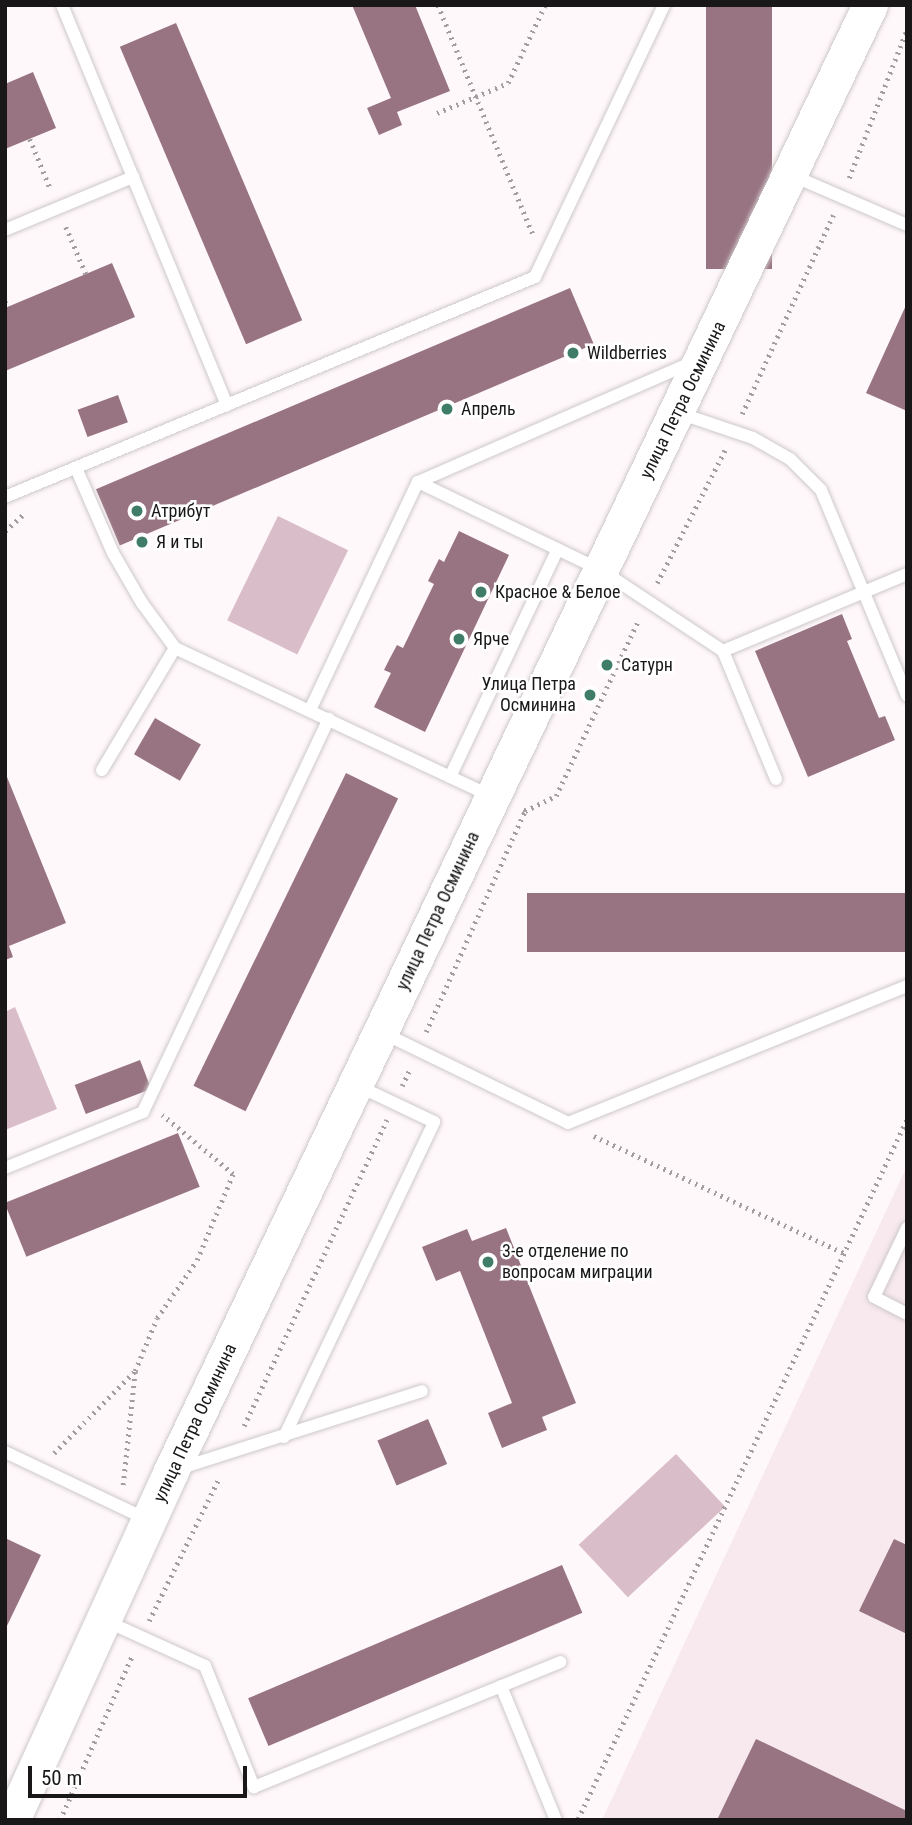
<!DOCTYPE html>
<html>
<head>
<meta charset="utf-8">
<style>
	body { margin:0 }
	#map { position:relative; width:912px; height:1825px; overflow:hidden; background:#fff8fa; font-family:"Roboto Condensed",sans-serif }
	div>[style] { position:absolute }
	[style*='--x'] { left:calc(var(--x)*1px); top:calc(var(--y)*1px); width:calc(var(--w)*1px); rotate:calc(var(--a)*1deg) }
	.built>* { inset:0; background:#f7e9ee }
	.green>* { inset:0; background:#d9bdc8; transform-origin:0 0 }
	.building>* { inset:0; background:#987482; transform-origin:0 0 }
	.path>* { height:4.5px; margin-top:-2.25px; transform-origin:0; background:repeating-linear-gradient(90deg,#a29d9e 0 2px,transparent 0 7px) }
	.roads { filter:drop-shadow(0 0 2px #cec8ca) drop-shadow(0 0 2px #cec8ca) }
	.service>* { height:12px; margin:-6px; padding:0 6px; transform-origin:6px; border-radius:6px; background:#fff }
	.secondary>* { height:35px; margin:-17.5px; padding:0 17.5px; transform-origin:17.5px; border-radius:17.5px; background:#fff }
	.dots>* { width:19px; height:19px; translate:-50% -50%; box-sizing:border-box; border:4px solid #fff; border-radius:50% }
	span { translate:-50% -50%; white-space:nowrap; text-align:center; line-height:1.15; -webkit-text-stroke:5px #fff; paint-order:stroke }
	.poi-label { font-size:18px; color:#191718 }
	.left { translate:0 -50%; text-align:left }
	.right { translate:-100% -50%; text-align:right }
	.street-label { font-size:18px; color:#191718 }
	.frame { position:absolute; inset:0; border:7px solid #191718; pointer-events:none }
	.scale { position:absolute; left:28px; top:1766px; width:219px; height:32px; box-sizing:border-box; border:4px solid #191718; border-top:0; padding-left:9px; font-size:21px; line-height:24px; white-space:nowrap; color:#191718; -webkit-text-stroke:5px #fff; paint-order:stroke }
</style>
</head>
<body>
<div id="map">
	<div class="built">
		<div style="clip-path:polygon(907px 1166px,907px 1820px,602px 1820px)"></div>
	</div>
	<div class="green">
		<div style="left:278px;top:516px;width:78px;height:116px;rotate:26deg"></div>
		<div style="clip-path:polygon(15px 1007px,57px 1109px,5px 1130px,5px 1012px)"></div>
		<div style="left:676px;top:1454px;width:72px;height:133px;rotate:47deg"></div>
	</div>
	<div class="building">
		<div style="clip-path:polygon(352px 5px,415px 5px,450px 91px,397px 112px,402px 125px,379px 135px,367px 108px,391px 98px)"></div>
		<div style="left:706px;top:5px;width:66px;height:264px"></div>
		<div style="left:176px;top:23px;width:323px;height:61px;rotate:67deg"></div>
		<div style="clip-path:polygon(33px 72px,56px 128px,5px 149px,5px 84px)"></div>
		<div style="clip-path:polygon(112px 263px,135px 317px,5px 371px,5px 308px)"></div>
		<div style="left:570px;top:288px;width:61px;height:515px;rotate:67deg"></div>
		<div style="clip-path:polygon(907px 303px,907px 411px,866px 393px)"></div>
		<div style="left:118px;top:395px;width:29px;height:43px;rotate:70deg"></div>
		<div style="clip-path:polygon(459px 531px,509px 555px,425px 732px,374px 707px,391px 673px,384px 670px,390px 658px,397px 645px,403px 648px,434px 584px,428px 581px,439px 559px,444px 562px)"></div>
		<div style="clip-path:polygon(842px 614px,852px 639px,847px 641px,879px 718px,885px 716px,895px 740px,808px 777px,755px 651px)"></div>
		<div style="left:155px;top:718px;width:53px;height:42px;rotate:30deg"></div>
		<div style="clip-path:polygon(5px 772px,66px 923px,9px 946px,13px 957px,5px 960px)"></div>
		<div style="left:346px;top:773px;width:58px;height:348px;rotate:26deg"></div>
		<div style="left:907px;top:893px;width:59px;height:380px;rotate:90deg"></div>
		<div style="left:140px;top:1060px;width:31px;height:70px;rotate:69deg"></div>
		<div style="left:178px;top:1133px;width:58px;height:187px;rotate:68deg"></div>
		<div style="clip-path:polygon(506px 1228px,576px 1403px,542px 1417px,547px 1430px,502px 1448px,488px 1413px,512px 1403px,460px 1271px,436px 1281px,422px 1247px,467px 1229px,472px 1241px)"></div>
		<div style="left:428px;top:1419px;width:49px;height:55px;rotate:67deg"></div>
		<div style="clip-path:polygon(5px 1538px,41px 1555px,5px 1630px)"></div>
		<div style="clip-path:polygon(894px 1539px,907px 1545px,907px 1634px,859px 1611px)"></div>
		<div style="left:562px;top:1565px;width:52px;height:341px;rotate:67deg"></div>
		<div style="clip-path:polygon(756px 1739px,907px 1811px,907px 1820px,717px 1820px)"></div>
	</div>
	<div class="path">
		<div style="--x:438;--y:5;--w:248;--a:67.5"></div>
		<div style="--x:437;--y:113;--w:77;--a:-22.9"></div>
		<div style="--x:508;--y:83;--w:86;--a:-64.6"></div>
		<div style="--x:30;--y:139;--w:55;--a:67.6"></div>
		<div style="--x:849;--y:178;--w:160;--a:-68.7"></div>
		<div style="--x:66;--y:227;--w:51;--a:66.9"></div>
		<div style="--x:5;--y:301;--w:6;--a:72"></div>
		<div style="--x:742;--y:414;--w:219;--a:-65.4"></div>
		<div style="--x:5;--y:531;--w:27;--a:-42"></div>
		<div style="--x:657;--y:583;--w:149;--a:-62.9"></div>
		<div style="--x:525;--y:811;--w:34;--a:-26"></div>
		<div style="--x:556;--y:796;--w:195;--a:-64.9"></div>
		<div style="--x:426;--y:1032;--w:242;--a:-65.9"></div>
		<div style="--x:525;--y:811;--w:4;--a:-153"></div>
		<div style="--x:402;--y:1086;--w:19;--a:-65"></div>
		<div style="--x:594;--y:1136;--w:276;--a:25.1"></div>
		<div style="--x:244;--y:1426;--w:338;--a:-65"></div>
		<div style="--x:54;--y:1453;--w:114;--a:-45.4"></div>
		<div style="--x:123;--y:1485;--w:115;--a:-84"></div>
		<div style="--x:135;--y:1371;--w:57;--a:-67.5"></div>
		<div style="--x:157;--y:1318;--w:70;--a:-55.4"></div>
		<div style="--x:197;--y:1260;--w:93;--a:-67.3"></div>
		<div style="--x:233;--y:1174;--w:92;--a:-140.3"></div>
		<div style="--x:149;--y:1621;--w:159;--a:-63.9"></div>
		<div style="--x:578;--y:1819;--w:773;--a:-64.83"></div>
		<div style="--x:60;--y:1820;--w:181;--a:-66.3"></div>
	</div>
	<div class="roads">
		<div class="service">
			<div style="--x:62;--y:5;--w:433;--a:67.6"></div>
			<div style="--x:791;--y:175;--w:126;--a:23.3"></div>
			<div style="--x:5;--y:230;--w:139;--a:-22.5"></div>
			<div style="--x:679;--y:413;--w:78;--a:18.7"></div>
			<div style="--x:753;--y:438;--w:43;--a:29.6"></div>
			<div style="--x:790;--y:459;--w:44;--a:45"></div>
			<div style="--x:821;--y:490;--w:223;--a:67.3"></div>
			<div style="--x:76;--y:468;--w:93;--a:66.5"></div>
			<div style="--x:113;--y:553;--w:58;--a:59.9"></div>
			<div style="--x:142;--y:603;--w:56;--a:53.7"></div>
			<div style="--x:175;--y:648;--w:347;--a:25.1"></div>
			<div style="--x:418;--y:482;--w:203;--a:25.7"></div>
			<div style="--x:601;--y:570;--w:146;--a:33.6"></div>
			<div style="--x:5;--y:497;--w:574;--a:-22.54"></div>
			<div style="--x:535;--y:277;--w:301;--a:-64.6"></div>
			<div style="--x:310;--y:710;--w:252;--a:-64.7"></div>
			<div style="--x:418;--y:482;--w:297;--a:-23.6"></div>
			<div style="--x:102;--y:770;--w:142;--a:-59.1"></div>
			<div style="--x:450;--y:777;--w:252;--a:-64.7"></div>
			<div style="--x:776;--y:779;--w:139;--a:-112.5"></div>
			<div style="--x:723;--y:651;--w:199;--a:-22.7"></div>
			<div style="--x:381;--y:1032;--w:208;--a:25.9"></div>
			<div style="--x:568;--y:1123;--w:366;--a:-22"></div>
			<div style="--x:5;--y:1168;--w:149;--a:-22.1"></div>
			<div style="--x:143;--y:1112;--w:435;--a:-64.7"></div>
			<div style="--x:907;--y:1228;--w:76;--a:115.6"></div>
			<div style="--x:874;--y:1297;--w:37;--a:27"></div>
			<div style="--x:284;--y:1437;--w:349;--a:-64.5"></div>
			<div style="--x:434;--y:1122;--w:86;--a:-154.6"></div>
			<div style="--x:5;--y:1452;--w:156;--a:25.4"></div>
			<div style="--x:178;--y:1469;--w:256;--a:-17.7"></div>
			<div style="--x:106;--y:1621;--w:109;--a:24.4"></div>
			<div style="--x:205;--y:1666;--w:131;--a:68"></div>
			<div style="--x:254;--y:1787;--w:331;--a:-22.2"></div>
			<div style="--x:501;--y:1686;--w:145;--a:67.7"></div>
		</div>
		<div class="secondary">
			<div style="--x:12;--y:1820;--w:384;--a:-65.5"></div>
			<div style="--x:171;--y:1471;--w:1624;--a:-64.51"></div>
		</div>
	</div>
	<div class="dots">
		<div style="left:573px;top:353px;background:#3f7d69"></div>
		<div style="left:447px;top:409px;background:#3f7d69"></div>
		<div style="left:137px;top:511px;background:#3f7d69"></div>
		<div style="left:142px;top:542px;background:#3f7d69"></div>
		<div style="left:481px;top:592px;background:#3f7d69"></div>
		<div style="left:459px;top:639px;background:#3f7d69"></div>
		<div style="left:607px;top:665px;background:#3f7d69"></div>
		<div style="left:590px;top:695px;background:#3f7d69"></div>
		<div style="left:488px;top:1262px;background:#3f7d69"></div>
	</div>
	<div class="poi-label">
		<span class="left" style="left:587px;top:353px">Wildberries</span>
		<span class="left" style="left:461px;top:409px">Апрель</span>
		<span class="left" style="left:151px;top:511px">Атрибут</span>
		<span class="left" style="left:156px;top:542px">Я и ты</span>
		<span class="left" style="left:495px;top:592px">Красное &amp; Белое</span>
		<span class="left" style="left:473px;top:639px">Ярче</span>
		<span class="left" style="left:621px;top:665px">Сатурн</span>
		<span class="right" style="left:576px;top:695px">Улица Петра<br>Осминина</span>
		<span class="left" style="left:502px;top:1262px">3-е отделение по<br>вопросам миграции</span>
	</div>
	<div class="street-label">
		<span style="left:683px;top:400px;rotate:-64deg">улица Петра Осминина</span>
		<span style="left:438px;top:911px;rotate:-65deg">улица Петра Осминина</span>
		<span style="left:195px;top:1423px;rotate:-65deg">улица Петра Осминина</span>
	</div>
	<div class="frame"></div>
	<div class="scale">50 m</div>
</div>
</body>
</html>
